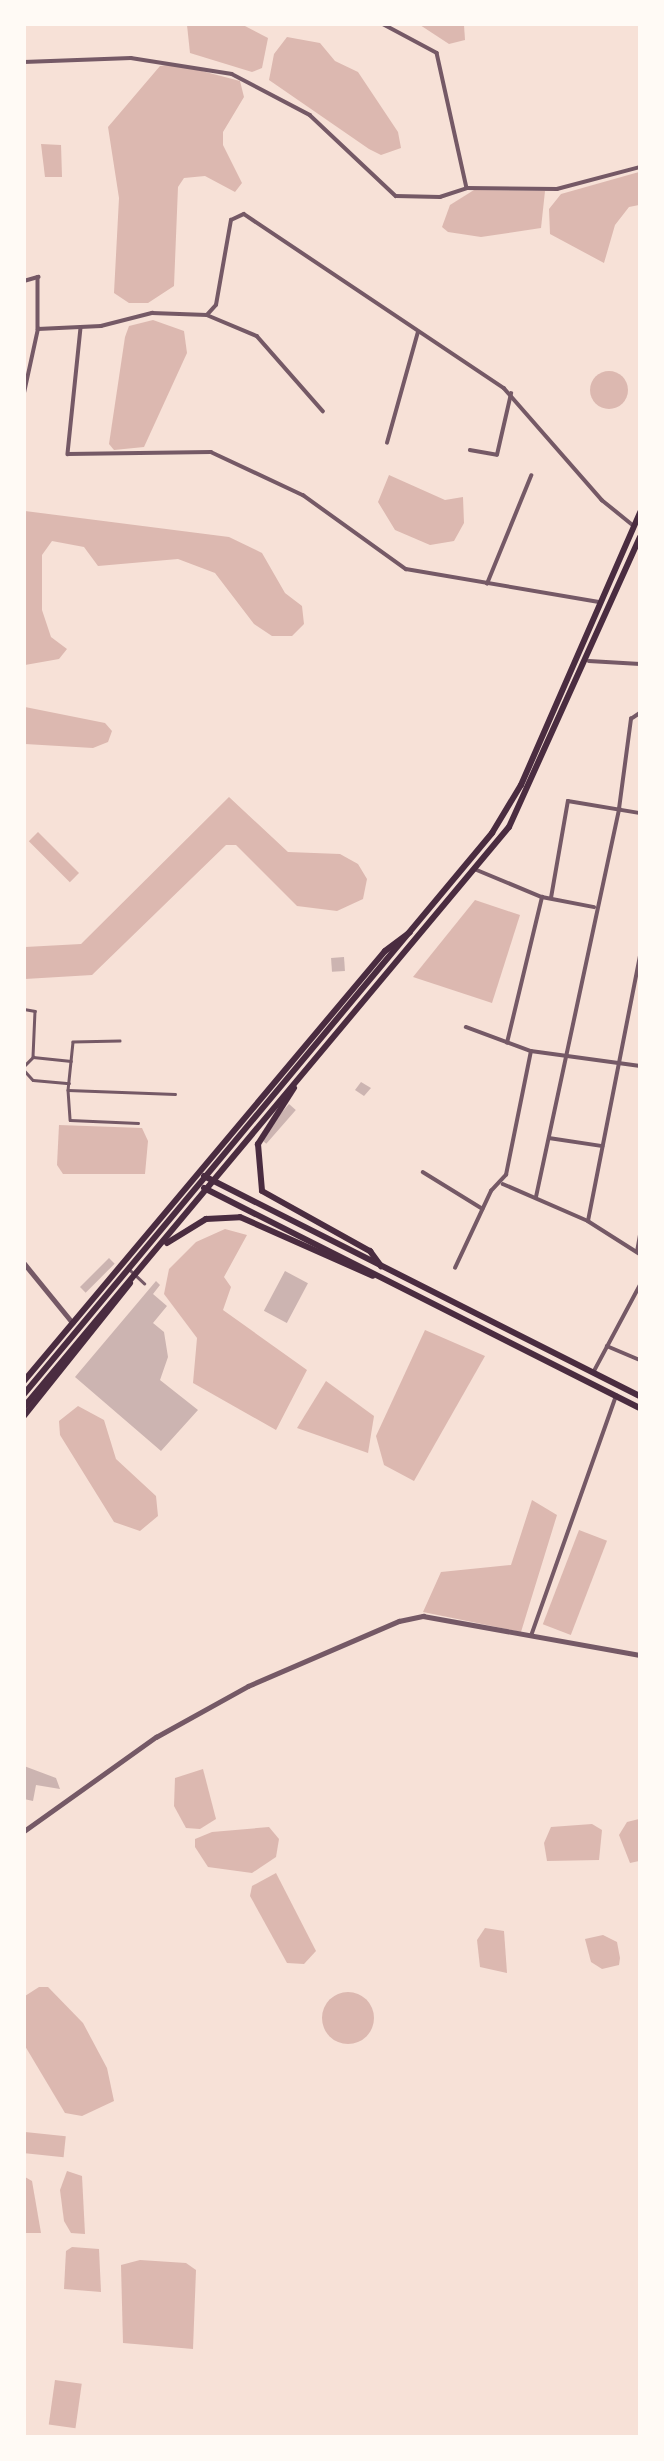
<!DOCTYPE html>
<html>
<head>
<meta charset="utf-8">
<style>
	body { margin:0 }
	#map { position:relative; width:664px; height:2461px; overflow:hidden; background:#f7e1d7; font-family:"PT Sans Narrow",sans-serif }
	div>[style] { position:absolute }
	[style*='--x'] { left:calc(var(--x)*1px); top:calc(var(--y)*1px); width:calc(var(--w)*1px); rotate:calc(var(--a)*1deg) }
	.water>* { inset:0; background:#dcb8b0; transform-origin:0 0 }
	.round { border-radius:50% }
	.building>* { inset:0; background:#ccb4b1; transform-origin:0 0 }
	.pedestrian>* { height:2.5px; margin:-1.25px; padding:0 1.25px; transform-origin:1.25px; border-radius:1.25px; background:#755966 }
	.minor>* { height:3.5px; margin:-1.75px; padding:0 1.75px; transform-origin:1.75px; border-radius:1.75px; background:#755966 }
	.tertiary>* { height:4.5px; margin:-2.25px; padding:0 2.25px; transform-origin:2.25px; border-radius:2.25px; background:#755966 }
	.trunk>* { height:6px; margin:-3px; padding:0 3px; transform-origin:3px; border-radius:3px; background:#4a2c40 }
	span { translate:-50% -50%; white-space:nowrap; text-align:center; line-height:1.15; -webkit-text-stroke:7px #fffaf5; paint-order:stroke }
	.frame { position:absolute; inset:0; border:26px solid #fffaf5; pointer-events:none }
</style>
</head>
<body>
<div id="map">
	<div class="water">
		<div style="clip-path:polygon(187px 25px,243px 25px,268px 38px,262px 68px,252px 72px,190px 53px)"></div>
		<div style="clip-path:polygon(420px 25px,464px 25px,465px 40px,449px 44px)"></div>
		<div style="clip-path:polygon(287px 37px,320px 43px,335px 61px,358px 72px,398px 132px,401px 148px,381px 155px,369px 149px,269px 80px,274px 54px)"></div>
		<div style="clip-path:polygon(175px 64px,240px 81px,244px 97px,223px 132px,223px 145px,242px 183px,235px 192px,205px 176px,184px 178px,178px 187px,174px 286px,148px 303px,129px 303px,114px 293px,119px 198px,108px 127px,160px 66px)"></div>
		<div style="clip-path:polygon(41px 144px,61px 145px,62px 177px,45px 177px)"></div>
		<div style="clip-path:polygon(639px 172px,639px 205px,629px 207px,615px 225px,604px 263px,550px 234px,549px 209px,561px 194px)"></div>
		<div style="clip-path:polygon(474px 190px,545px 191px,541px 228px,481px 237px,448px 232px,442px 227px,450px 205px)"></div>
		<div style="clip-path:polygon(153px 320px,184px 331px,187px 353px,144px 447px,114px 450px,109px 444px,125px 337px,129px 326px)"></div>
		<div class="round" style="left:590px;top:371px;width:38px;height:38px"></div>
		<div style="clip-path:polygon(389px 475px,445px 500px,463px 497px,464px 523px,454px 541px,430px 545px,395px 530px,378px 502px)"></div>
		<div style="clip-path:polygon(25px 511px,229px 537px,262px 553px,285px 593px,302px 606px,304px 624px,292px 636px,272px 636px,254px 624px,215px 573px,178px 559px,98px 566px,84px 547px,52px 541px,42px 555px,42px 610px,51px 637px,67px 649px,59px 659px,25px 665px)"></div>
		<div style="clip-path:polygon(25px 707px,105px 723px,112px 731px,108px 742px,93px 748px,25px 744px)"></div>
		<div style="clip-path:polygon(229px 797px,288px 852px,340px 854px,358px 864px,367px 879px,363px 899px,337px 911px,297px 906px,236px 845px,226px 845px,92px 975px,25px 979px,25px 947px,81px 944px)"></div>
		<div style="left:38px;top:832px;width:58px;height:13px;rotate:45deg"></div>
		<div style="clip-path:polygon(475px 900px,520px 915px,492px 1003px,413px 977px)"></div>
		<div style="clip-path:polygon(59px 1125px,142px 1128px,148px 1141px,145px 1174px,63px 1174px,57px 1165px)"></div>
		<div style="clip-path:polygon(225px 1229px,247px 1235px,224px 1277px,231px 1287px,223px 1310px,307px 1370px,276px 1430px,193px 1383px,197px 1338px,164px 1294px,169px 1269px,196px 1242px)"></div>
		<div style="clip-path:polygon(425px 1330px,485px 1356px,414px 1481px,384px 1465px,376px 1436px)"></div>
		<div style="clip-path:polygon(326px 1381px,374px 1416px,368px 1453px,297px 1428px)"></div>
		<div style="clip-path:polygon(78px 1406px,104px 1420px,116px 1459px,156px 1496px,158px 1516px,140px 1531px,114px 1522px,60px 1435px,59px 1421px)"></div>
		<div style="clip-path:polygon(532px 1500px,557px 1515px,521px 1632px,423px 1612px,441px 1572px,511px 1565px)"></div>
		<div style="left:579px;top:1530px;width:30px;height:101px;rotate:21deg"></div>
		<div style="clip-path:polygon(203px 1769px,216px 1819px,200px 1829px,186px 1828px,174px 1806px,175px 1778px)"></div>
		<div style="clip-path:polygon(639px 1819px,639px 1861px,630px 1863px,619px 1835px,627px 1822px)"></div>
		<div style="clip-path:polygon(592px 1824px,602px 1830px,599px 1860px,547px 1861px,544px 1843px,551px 1827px)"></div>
		<div style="clip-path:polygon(269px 1827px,279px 1839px,276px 1857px,252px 1873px,208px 1867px,195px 1847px,195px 1839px,212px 1832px)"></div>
		<div style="clip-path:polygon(276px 1873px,316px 1951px,304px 1964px,287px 1963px,250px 1896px,252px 1886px)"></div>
		<div style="clip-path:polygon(485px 1928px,504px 1931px,507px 1973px,480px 1967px,477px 1940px)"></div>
		<div style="clip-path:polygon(603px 1935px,617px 1942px,620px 1958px,619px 1965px,602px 1969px,591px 1962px,585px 1939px)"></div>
		<div style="clip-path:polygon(39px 1987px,48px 1987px,83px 2023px,107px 2068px,114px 2101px,82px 2116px,65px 2113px,25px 2046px,25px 1996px)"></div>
		<div class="round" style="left:322px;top:1992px;width:52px;height:52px"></div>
		<div style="left:25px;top:2132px;width:41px;height:21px;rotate:6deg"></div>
		<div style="clip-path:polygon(67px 2171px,82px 2176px,85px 2234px,71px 2233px,64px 2221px,60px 2190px)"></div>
		<div style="clip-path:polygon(25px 2177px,32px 2181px,41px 2233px,25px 2233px)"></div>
		<div style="clip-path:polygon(72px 2247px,99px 2249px,101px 2292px,64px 2289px,66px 2251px)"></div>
		<div style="clip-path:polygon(140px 2260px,186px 2263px,196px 2270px,193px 2349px,123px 2343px,121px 2265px)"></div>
		<div style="left:55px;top:2380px;width:27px;height:45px;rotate:8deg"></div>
	</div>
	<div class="building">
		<div style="left:344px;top:957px;width:14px;height:13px;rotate:86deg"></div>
		<div style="clip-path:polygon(361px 1082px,371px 1088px,364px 1096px,355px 1090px)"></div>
		<div style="left:289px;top:1104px;width:9px;height:45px;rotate:41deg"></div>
		<div style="left:109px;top:1258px;width:8px;height:41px;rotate:45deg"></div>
		<div style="left:285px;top:1271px;width:26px;height:45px;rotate:28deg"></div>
		<div style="clip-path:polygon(156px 1281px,160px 1285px,153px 1294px,167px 1306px,153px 1323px,164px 1332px,168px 1357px,160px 1380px,198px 1410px,161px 1451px,75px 1377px)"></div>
		<div style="clip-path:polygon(24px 1766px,56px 1778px,60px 1789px,36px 1785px,33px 1801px,24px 1799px)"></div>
	</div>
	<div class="pedestrian">
		<div style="--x:24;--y:1009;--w:11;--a:10"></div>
		<div style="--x:35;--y:1011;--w:46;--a:92.5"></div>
		<div style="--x:120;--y:1041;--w:47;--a:178.8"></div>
		<div style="--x:73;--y:1042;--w:48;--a:95.9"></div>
		<div style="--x:68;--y:1090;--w:107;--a:2.1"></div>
		<div style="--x:24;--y:1066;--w:13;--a:-45"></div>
		<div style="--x:33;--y:1057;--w:38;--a:6"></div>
		<div style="--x:24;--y:1070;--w:13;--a:48"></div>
		<div style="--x:33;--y:1080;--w:36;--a:5"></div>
		<div style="--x:68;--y:1090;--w:30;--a:86"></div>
		<div style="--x:70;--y:1120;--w:68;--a:2.5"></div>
		<div style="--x:129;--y:1269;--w:21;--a:43"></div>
	</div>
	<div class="minor">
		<div style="--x:383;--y:24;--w:61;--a:28.2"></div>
		<div style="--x:437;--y:53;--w:138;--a:77.5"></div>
		<div style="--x:467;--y:188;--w:90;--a:0.6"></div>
		<div style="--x:557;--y:189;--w:86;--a:-14.8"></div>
		<div style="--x:24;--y:62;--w:107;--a:-2.1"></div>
		<div style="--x:131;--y:58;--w:102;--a:9"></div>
		<div style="--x:232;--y:74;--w:88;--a:27.7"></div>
		<div style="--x:310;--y:115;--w:118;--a:43.3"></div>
		<div style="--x:396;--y:196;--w:44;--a:1.3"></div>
		<div style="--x:440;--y:197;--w:28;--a:-18"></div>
		<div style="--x:24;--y:281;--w:15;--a:-16"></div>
		<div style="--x:38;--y:277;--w:52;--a:90"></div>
		<div style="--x:207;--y:315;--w:13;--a:-48"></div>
		<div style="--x:216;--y:305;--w:86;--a:-80"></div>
		<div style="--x:231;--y:220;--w:14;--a:-25"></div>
		<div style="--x:244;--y:214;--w:313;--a:33.8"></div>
		<div style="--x:504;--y:388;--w:149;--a:48.8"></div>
		<div style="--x:602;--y:500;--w:40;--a:39"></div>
		<div style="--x:81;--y:328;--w:127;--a:95.9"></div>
		<div style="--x:68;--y:454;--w:143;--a:-0.8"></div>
		<div style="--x:211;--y:452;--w:102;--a:25.1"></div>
		<div style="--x:303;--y:495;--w:127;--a:35.7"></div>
		<div style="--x:406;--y:569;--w:197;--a:9.7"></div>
		<div style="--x:38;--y:329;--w:63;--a:-2.7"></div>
		<div style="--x:101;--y:326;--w:53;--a:-14.3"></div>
		<div style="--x:152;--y:313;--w:55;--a:2.1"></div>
		<div style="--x:207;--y:315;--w:54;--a:22.8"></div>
		<div style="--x:257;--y:336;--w:100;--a:48.7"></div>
		<div style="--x:24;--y:393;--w:66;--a:-77.7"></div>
		<div style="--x:387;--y:443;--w:115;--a:-74.4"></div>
		<div style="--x:470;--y:450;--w:27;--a:10"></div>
		<div style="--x:497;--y:455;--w:63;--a:-77.1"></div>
		<div style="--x:487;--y:584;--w:117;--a:-67.8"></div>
		<div style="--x:589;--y:661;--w:51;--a:3.4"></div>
		<div style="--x:477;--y:870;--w:70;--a:22.6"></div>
		<div style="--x:542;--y:897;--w:53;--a:10.9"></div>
		<div style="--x:551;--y:898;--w:98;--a:-80.1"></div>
		<div style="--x:568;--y:801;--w:73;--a:9.5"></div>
		<div style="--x:466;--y:1027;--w:69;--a:20.3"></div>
		<div style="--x:531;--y:1051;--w:110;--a:7.8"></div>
		<div style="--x:507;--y:1043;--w:150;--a:-76.5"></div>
		<div style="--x:549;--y:1138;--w:54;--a:8.6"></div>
		<div style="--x:423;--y:1172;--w:70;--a:31.7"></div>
		<div style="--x:503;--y:1184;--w:93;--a:23.5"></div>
		<div style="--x:588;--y:1221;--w:62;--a:32.4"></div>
		<div style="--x:536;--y:1197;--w:397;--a:-77.9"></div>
		<div style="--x:619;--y:809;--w:91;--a:-82.4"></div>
		<div style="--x:631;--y:719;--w:11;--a:-34"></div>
		<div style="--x:588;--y:1221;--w:271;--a:-78.9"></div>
		<div style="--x:637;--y:1252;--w:17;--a:-80"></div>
		<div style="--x:455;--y:1268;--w:85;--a:-64.9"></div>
		<div style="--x:491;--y:1191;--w:22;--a:-47"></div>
		<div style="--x:506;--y:1175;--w:126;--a:-78.6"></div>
		<div style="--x:607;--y:1346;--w:36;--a:23"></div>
		<div style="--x:593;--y:1373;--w:100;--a:-61.9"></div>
		<div style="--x:531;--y:1636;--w:255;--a:-70.5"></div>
	</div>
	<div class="tertiary">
		<div style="--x:24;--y:1263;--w:77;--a:50.8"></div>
		<div style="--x:24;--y:1831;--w:162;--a:-35.5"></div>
		<div style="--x:156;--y:1737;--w:105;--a:-29"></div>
		<div style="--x:248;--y:1686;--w:164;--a:-23.3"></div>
		<div style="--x:399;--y:1621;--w:25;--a:-12"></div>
		<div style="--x:423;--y:1616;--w:220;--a:10.2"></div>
	</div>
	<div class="trunk">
		<div style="--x:294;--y:1088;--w:67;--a:122.7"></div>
		<div style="--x:258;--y:1144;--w:47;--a:85.1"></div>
		<div style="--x:262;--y:1191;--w:124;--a:29.1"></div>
		<div style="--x:370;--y:1251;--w:19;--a:54"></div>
		<div style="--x:204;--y:1176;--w:488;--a:26.8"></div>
		<div style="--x:204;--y:1188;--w:488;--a:26.8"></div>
		<div style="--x:167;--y:1243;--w:46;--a:-31.6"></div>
		<div style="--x:206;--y:1219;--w:34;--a:-3"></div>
		<div style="--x:240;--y:1217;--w:145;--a:23.9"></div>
		<div style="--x:24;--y:1381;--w:561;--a:-49.99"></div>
		<div style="--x:385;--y:951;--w:31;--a:-37"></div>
		<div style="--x:24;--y:1394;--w:731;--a:-50.16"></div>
		<div style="--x:492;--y:833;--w:56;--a:-58.9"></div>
		<div style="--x:521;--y:785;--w:298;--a:-66.4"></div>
		<div style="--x:24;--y:1407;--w:756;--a:-50.1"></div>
		<div style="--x:509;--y:827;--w:318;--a:-65.7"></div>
		<div style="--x:24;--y:1416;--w:170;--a:-51.4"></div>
	</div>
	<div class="frame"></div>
</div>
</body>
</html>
